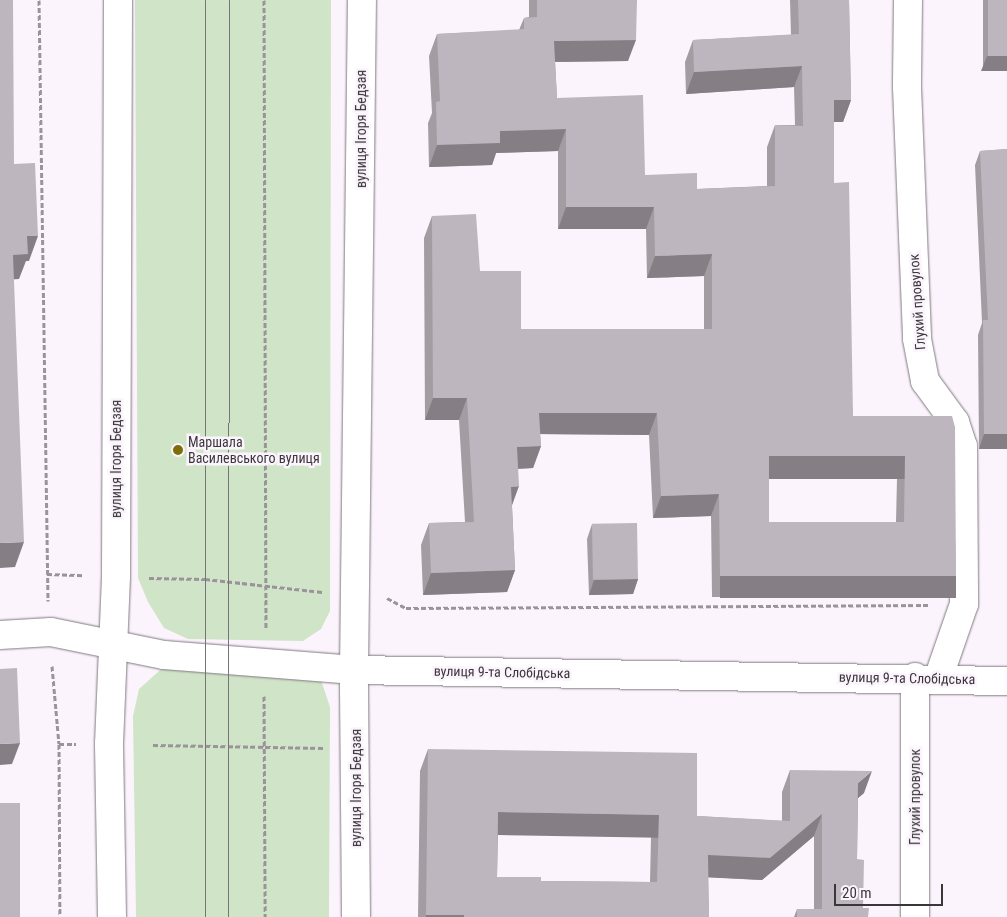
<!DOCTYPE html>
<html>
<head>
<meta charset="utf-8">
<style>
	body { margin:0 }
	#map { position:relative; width:1007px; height:917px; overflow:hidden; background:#fcf4fd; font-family:"Roboto Condensed",sans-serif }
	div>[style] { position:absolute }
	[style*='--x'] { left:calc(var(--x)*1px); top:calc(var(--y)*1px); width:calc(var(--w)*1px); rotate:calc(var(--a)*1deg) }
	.green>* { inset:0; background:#d0e4c7 }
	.path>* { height:3px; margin-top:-1.5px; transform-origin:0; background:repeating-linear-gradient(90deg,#9a949a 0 5px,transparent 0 7.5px) }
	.roads { filter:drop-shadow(0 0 1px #807980) drop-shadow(0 0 1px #807980) }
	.street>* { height:28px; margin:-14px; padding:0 14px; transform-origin:14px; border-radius:14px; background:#fff }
	.secondary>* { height:28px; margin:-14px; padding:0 14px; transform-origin:14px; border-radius:14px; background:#fff }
	.tram>* { height:1px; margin:-0.5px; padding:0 0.5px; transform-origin:0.5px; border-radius:0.5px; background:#797479 }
	.wall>* { inset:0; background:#a39da3; transform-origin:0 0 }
	.shaded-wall>* { inset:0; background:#857f85; transform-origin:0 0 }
	.building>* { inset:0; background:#beb6be; transform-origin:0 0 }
	.dots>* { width:14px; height:14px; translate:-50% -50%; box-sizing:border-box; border:2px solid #fcf4fd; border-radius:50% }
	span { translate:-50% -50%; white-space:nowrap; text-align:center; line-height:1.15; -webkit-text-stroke:5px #fcf4fd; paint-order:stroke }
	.street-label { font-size:14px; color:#3a373a }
	.poi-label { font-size:14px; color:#3a373a }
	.left { translate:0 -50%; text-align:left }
	.scale { position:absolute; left:834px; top:884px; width:109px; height:22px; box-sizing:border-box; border:2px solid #3a373a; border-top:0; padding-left:6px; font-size:15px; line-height:18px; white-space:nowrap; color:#3a373a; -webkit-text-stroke:4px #fcf4fd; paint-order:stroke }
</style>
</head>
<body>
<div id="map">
	<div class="green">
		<div style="clip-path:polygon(135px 0,331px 0,330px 611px,321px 629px,303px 641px,188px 639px,164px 628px,148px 602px,138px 578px)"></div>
		<div style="clip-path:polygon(168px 663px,321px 680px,330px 707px,329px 917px,136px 917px,133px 716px,139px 689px)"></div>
	</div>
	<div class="path">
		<div style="--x:39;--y:0;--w:601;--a:89.14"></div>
		<div style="--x:264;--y:0;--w:629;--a:89.82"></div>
		<div style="--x:47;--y:574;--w:37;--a:2"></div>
		<div style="--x:149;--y:578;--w:56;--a:1"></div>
		<div style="--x:205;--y:579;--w:118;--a:6.3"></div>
		<div style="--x:387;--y:598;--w:21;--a:28"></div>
		<div style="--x:406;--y:608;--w:523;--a:-0.33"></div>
		<div style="--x:52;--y:666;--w:78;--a:84.9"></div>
		<div style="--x:59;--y:744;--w:173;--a:89.7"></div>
		<div style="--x:264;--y:696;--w:221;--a:89.7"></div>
		<div style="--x:59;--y:744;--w:17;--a:0"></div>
		<div style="--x:153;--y:745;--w:170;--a:1"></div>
	</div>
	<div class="roads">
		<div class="street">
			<div style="--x:908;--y:0;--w:87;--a:90.7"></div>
			<div style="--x:907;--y:87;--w:252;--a:87.7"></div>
			<div style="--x:917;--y:339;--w:43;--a:79.2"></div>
			<div style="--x:925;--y:381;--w:51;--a:53.8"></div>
			<div style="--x:955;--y:422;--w:25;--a:72"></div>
			<div style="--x:963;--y:446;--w:158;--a:89.6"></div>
			<div style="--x:964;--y:604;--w:79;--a:109.1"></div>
			<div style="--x:0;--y:635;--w:51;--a:-3.4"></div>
			<div style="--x:51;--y:632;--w:115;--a:11.5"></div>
			<div style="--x:164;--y:655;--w:191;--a:4.5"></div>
			<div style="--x:354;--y:670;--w:653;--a:0.97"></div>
			<div style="--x:915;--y:677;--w:240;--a:90"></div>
		</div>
		<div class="secondary">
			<div style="--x:112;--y:917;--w:173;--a:-91"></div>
			<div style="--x:109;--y:744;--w:167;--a:-87.6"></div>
			<div style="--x:116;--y:577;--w:577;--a:-89.8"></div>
			<div style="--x:356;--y:917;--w:247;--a:-90.5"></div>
			<div style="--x:354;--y:670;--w:670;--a:-89.32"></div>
		</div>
	</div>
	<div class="tram">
		<div style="--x:205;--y:917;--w:917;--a:-90"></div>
		<div style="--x:228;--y:917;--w:917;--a:-89.94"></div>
	</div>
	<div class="wall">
		<div style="clip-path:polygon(evenodd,529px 0,637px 0,628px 61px,555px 62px,557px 98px,645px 175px,697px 189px,767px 186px,767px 147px,775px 125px,795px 125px,794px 87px,686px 94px,685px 62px,693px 40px,791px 35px,790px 0,849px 0,851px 100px,843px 122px,834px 122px,834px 183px,853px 416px,952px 416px,956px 576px,948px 598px,712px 597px,711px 516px,653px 518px,649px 435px,540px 434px,541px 446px,533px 468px,518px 469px,512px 505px,515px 570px,507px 592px,423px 595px,421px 545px,429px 523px,465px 522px,459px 420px,425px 420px,424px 238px,432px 216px,480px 271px,521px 329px,704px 329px,704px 276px,647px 278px,646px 229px,558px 229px,558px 151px,496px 153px,492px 165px,429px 167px,428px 123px,432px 113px,429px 56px,437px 34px,519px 30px,524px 18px,529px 17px,529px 0,769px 478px,897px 478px,896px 522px,769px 522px,769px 478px)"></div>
		<div style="left:983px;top:0;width:24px;height:71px"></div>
		<div style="clip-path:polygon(1007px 149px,1007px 449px,979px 449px,978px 335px,982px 323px,975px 165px,980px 151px)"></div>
		<div style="clip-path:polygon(592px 524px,638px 579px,633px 594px,589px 595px,587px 539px)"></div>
		<div style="clip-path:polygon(evenodd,428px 749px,697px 816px,782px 821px,782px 792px,790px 770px,864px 793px,858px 798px,857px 859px,863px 908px,868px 917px,794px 917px,797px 909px,814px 909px,814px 836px,762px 880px,708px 877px,709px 917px,418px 917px,420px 771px,428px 749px,498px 834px,651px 837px,650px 882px,541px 881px,497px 877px,498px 834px)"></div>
	</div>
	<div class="shaded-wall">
		<div style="clip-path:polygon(636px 40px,628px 61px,546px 62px,554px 41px)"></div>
		<div style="clip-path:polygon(987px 56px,1007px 56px,1007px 71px,981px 71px)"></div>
		<div style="clip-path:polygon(802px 66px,794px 87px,686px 94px,694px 72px)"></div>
		<div style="clip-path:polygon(834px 100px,851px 100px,843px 122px,826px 122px)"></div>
		<div style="clip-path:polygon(566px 129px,558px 151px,496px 153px,492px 165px,429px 167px,437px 145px,500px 131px)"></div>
		<div style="clip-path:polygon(566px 207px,654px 207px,646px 229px,558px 229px)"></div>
		<div style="clip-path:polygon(27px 236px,38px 236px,29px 261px,26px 261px,19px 279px,4px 280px,13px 255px)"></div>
		<div style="clip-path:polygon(712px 254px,704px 276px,647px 278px,655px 256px)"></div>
		<div style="clip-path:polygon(433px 398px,467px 398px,459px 420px,425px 420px)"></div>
		<div style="clip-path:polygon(539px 413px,657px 413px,649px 435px,531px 434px)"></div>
		<div style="clip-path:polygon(984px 434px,1007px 434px,1007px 449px,979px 449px)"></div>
		<div style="clip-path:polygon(541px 446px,533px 468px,509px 469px,517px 447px)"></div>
		<div style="left:769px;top:456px;width:136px;height:23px"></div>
		<div style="clip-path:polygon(519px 486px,511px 508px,511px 487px)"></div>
		<div style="clip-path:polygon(719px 494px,711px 516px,653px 518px,661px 496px)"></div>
		<div style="clip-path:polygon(24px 542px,15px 567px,0 568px,0 543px)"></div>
		<div style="clip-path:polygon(515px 570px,507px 592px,423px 595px,431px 573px)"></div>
		<div style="left:720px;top:576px;width:236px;height:22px"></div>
		<div style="clip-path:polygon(638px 579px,633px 594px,589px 595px,594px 580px)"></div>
		<div style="clip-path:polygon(20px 743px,12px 764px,0 765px,0 744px)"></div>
		<div style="clip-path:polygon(872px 771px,864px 793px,850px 805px,858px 783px)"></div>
		<div style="left:498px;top:812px;width:161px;height:23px;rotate:1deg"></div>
		<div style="clip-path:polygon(822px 814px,814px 836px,762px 880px,700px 877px,708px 855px)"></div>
		<div style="left:426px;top:915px;width:38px;height:2px"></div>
	</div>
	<div class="building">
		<div style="clip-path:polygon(0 0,13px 0,14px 164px,35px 163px,38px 236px,27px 236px,28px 254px,13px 255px,24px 542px,0 543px)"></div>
		<div style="clip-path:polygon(evenodd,537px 0,637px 0,636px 40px,554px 41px,557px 98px,643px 95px,645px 175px,697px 173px,697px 189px,775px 186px,775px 125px,803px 126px,802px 66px,694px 72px,693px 40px,799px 34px,798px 0,849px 0,851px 100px,834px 100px,834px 183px,849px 182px,853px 416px,952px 416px,955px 427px,956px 576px,720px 576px,719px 494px,661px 496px,657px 413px,539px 413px,541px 446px,517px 447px,519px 486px,511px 487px,515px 570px,431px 573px,429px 523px,474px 522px,467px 398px,433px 398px,432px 216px,476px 214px,480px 271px,521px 271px,521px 329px,712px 329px,712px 254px,655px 256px,654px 207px,566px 207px,566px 129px,500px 131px,500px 143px,437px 145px,436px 102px,440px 101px,437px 34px,524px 29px,524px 18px,537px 17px,537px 0,769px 456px,905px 456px,904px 522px,769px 522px,769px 456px)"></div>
		<div style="left:988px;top:0;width:19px;height:56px"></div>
		<div style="clip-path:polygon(1007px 149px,1007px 434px,984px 434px,983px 320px,988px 320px,980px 151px)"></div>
		<div style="left:637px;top:523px;width:56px;height:45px;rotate:89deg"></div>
		<div style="clip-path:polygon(17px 668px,20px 743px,0 744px,0 669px)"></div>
		<div style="clip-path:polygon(evenodd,428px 749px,697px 753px,697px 816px,790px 821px,790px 770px,872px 771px,858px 783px,857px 859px,864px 860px,863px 908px,869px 908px,868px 917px,797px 917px,797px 909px,822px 909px,822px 814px,770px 858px,708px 855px,709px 917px,464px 917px,464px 915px,426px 915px,428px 749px,498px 812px,659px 815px,657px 882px,541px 881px,541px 877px,497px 877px,498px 812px)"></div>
		<div style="left:0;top:803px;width:20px;height:114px"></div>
	</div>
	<div class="dots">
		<div style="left:178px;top:450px;background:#7e6d09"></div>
	</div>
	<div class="street-label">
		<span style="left:361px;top:129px;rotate:-90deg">вулиця Ігоря Бедзая</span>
		<span style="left:917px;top:302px;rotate:-94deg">Глухий провулок</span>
		<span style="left:116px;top:459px;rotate:-90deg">вулиця Ігоря Бедзая</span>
		<span style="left:502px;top:672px;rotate:1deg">вулиця 9-та Слобідська</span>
		<span style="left:907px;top:678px;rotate:1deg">вулиця 9-та Слобідська</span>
		<span style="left:356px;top:788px;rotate:-90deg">вулиця Ігоря Бедзая</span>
		<span style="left:915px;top:797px;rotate:-90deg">Глухий провулок</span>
	</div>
	<div class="poi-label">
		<span class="left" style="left:188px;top:450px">Маршала<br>Василевського вулиця</span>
	</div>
	<div class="scale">20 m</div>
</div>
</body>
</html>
